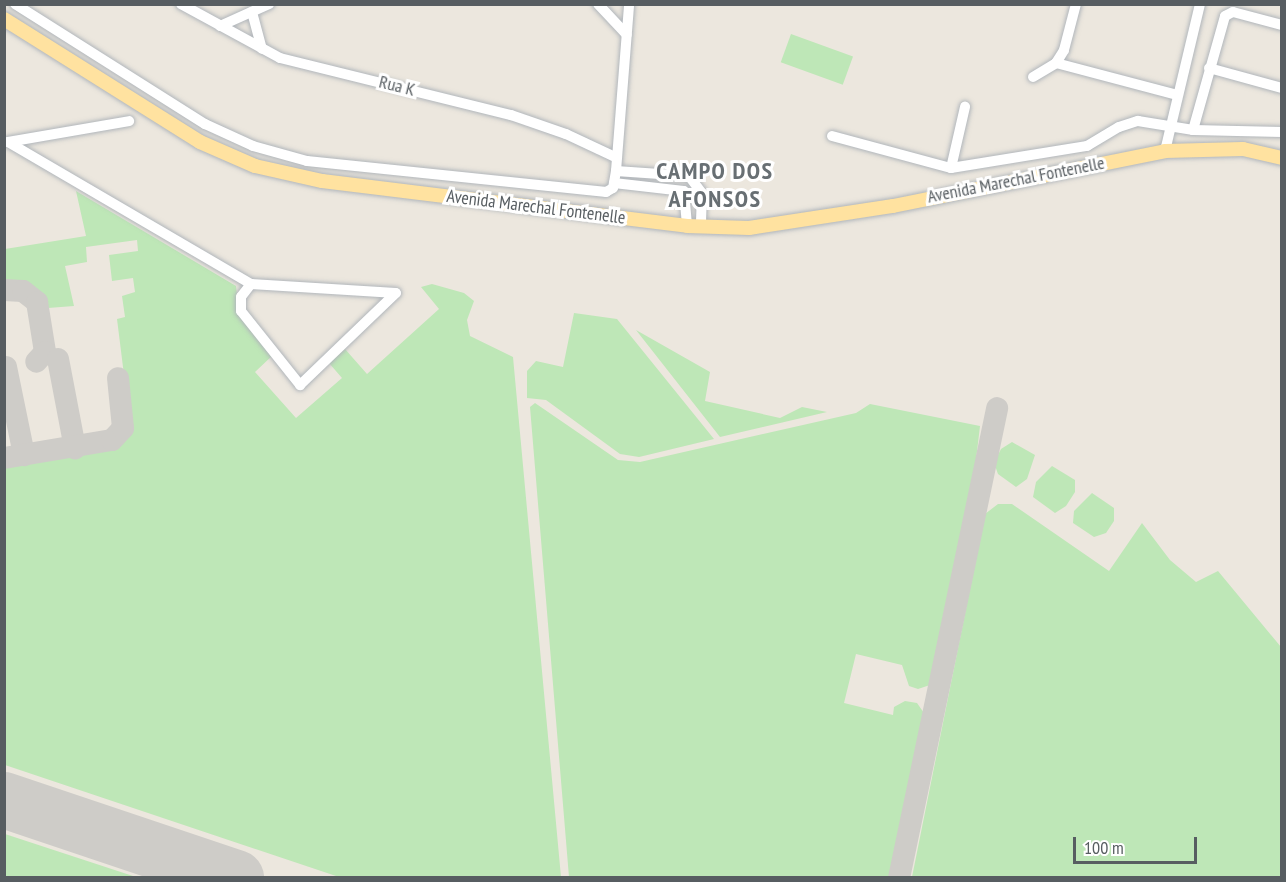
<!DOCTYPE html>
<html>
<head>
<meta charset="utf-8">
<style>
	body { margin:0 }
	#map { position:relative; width:1286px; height:882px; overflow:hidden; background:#ece7de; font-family:"PT Sans Narrow",sans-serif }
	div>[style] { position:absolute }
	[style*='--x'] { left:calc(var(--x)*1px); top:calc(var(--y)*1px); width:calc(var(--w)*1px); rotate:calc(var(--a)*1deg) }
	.green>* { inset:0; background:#bee7b7; transform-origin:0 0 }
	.taxiway>* { height:22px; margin:-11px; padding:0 11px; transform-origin:11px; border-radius:11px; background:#ceccc8 }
	.runway>* { height:56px; margin:-28px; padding:0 28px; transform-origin:28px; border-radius:28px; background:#ceccc8 }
	.roads { filter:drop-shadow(0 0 2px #b1b6bb) drop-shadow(0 0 2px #b1b6bb) }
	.minor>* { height:10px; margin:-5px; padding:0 5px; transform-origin:5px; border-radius:5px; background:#fff }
	.major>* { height:14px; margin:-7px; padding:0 7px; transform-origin:7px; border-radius:7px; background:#ffe2a0 }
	span { translate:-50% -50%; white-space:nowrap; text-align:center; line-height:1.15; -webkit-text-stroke:6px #fff; paint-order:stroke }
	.street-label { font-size:18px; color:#575d61 }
	.district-label { font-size:24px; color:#686f73; font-weight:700; letter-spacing:1.5px }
	.frame { position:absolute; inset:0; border:6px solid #575d61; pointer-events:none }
	.scale { position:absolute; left:1073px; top:837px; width:124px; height:27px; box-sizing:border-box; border:3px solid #575d61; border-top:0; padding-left:8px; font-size:18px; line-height:21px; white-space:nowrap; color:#575d61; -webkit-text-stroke:4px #fff; paint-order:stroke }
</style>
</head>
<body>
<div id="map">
	<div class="green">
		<div style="left:791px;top:34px;width:66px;height:30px;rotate:20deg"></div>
		<div style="clip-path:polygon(76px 191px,236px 286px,237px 295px,273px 355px,255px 372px,296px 418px,342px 378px,329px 363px,345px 349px,367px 374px,439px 309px,421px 287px,432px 284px,464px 293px,474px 301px,467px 320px,470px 336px,513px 357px,561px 877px,339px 877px,5px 765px,5px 465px,106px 449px,120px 441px,127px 432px,129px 415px,117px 319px,125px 317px,122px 296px,135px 292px,133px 278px,112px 281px,109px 255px,138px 251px,137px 240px,86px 247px,87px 262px,65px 266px,74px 306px,48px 308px,29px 285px,17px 281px,5px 283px,5px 249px,86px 236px)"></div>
		<div style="clip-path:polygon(574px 313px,617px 319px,714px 439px,639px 457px,620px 454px,546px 400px,527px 398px,527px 371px,536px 361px,563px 367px)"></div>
		<div style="clip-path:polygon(636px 330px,710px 372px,705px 401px,780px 418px,802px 407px,827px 412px,720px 437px)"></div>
		<div style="clip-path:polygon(535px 403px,618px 460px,640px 462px,856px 413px,870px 404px,980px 426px,974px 477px,930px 685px,918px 689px,909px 686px,902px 665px,856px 654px,844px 703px,893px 715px,894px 707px,905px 701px,917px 703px,924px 713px,889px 877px,569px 877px,530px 407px)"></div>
		<div style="clip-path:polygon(1012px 442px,1035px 455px,1027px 479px,1016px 487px,998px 474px,994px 463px,1001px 449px)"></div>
		<div style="clip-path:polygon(1052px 466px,1075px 480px,1075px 492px,1066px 506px,1055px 513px,1033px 497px,1036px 482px)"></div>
		<div style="clip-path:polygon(1092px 493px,1114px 508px,1114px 521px,1106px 533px,1094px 537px,1073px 523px,1074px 511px)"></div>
		<div style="clip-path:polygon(998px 504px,1012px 504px,1109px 571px,1142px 523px,1170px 560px,1196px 582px,1218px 571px,1281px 647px,1281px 877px,912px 877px,985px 514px)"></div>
		<div style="clip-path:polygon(4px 834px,5px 834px,136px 877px,5px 877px)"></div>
	</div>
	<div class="taxiway">
		<div style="--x:4;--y:290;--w:19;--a:3"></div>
		<div style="--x:23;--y:291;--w:18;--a:38"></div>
		<div style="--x:37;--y:302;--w:51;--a:80.9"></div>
		<div style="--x:45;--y:352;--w:13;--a:132"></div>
		<div style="--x:58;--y:359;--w:91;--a:79.2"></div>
		<div style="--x:6;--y:367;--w:90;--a:78.4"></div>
		<div style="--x:4;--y:458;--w:109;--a:-9.5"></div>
		<div style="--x:112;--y:440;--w:16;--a:-47"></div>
		<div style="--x:123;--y:428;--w:50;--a:-95.7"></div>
		<div style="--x:899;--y:878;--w:480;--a:-78.2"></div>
	</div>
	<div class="runway">
		<div style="--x:4;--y:800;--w:245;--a:18.6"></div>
	</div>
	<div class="roads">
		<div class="minor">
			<div style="--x:15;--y:4;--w:225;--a:32.3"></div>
			<div style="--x:205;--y:124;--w:53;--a:24.6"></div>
			<div style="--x:253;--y:146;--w:56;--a:15.5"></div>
			<div style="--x:307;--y:161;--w:301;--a:5.9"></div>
			<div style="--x:606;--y:192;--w:8;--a:-30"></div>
			<div style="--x:613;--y:188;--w:17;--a:-80"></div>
			<div style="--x:616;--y:171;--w:168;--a:-85.5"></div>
			<div style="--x:181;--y:4;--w:113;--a:28.6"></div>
			<div style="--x:280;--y:58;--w:238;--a:13.9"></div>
			<div style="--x:511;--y:115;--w:58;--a:19.1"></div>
			<div style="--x:566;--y:134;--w:56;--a:25.2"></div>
			<div style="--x:598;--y:4;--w:42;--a:46.9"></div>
			<div style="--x:252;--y:12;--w:38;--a:75"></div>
			<div style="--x:220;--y:26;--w:54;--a:-24.2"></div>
			<div style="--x:1056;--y:63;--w:125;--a:14.8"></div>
			<div style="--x:1209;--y:68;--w:76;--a:15.3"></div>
			<div style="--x:1033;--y:77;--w:27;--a:-31"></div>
			<div style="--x:1056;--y:63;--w:15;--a:-58"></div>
			<div style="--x:1064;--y:50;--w:48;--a:-75.4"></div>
			<div style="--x:1193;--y:130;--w:118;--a:-74.3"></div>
			<div style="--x:1225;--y:16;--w:9;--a:-27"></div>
			<div style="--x:1233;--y:12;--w:51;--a:14.9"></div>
			<div style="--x:832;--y:136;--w:123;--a:15.1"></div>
			<div style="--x:951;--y:168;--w:138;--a:-9.2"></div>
			<div style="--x:1087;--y:146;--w:37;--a:-31"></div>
			<div style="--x:1119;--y:127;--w:20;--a:-18"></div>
			<div style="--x:1138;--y:121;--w:56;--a:9.3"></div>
			<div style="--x:1193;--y:130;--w:89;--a:1.3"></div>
			<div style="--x:8;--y:142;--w:281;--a:30.3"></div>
			<div style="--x:251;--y:284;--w:145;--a:3.6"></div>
			<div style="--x:8;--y:142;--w:123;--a:-9.8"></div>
			<div style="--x:1165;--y:151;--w:151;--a:-76.6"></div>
			<div style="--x:951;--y:168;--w:63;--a:-77.1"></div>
			<div style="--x:616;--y:171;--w:73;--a:3.9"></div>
			<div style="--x:689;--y:176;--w:21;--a:53"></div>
			<div style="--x:702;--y:193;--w:34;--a:92"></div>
			<div style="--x:614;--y:183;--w:70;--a:6.5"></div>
			<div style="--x:684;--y:191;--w:35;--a:85"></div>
			<div style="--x:251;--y:284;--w:16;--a:128"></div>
			<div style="--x:241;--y:297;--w:14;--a:90"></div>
			<div style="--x:241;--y:311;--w:95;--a:51.4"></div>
			<div style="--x:300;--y:385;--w:133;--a:-43.8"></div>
		</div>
		<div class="major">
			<div style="--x:4;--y:19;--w:231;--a:32.1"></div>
			<div style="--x:200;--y:142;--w:60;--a:23.6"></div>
			<div style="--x:255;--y:166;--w:69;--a:12.6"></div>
			<div style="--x:322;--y:181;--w:368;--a:7"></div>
			<div style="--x:687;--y:226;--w:62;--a:1.8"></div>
			<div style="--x:749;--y:228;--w:146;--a:-8.7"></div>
			<div style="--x:893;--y:206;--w:278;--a:-11.4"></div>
			<div style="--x:1165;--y:151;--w:78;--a:-1.5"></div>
			<div style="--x:1243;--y:149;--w:40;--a:13"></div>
		</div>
	</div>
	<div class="street-label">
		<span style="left:397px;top:86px;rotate:14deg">Rua K</span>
		<span style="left:1016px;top:180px;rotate:-11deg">Avenida Marechal Fontenelle</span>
		<span style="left:536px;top:207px;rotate:7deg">Avenida Marechal Fontenelle</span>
	</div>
	<div class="district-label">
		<span style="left:715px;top:185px">CAMPO DOS<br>AFONSOS</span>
	</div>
	<div class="frame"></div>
	<div class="scale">100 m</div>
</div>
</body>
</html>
